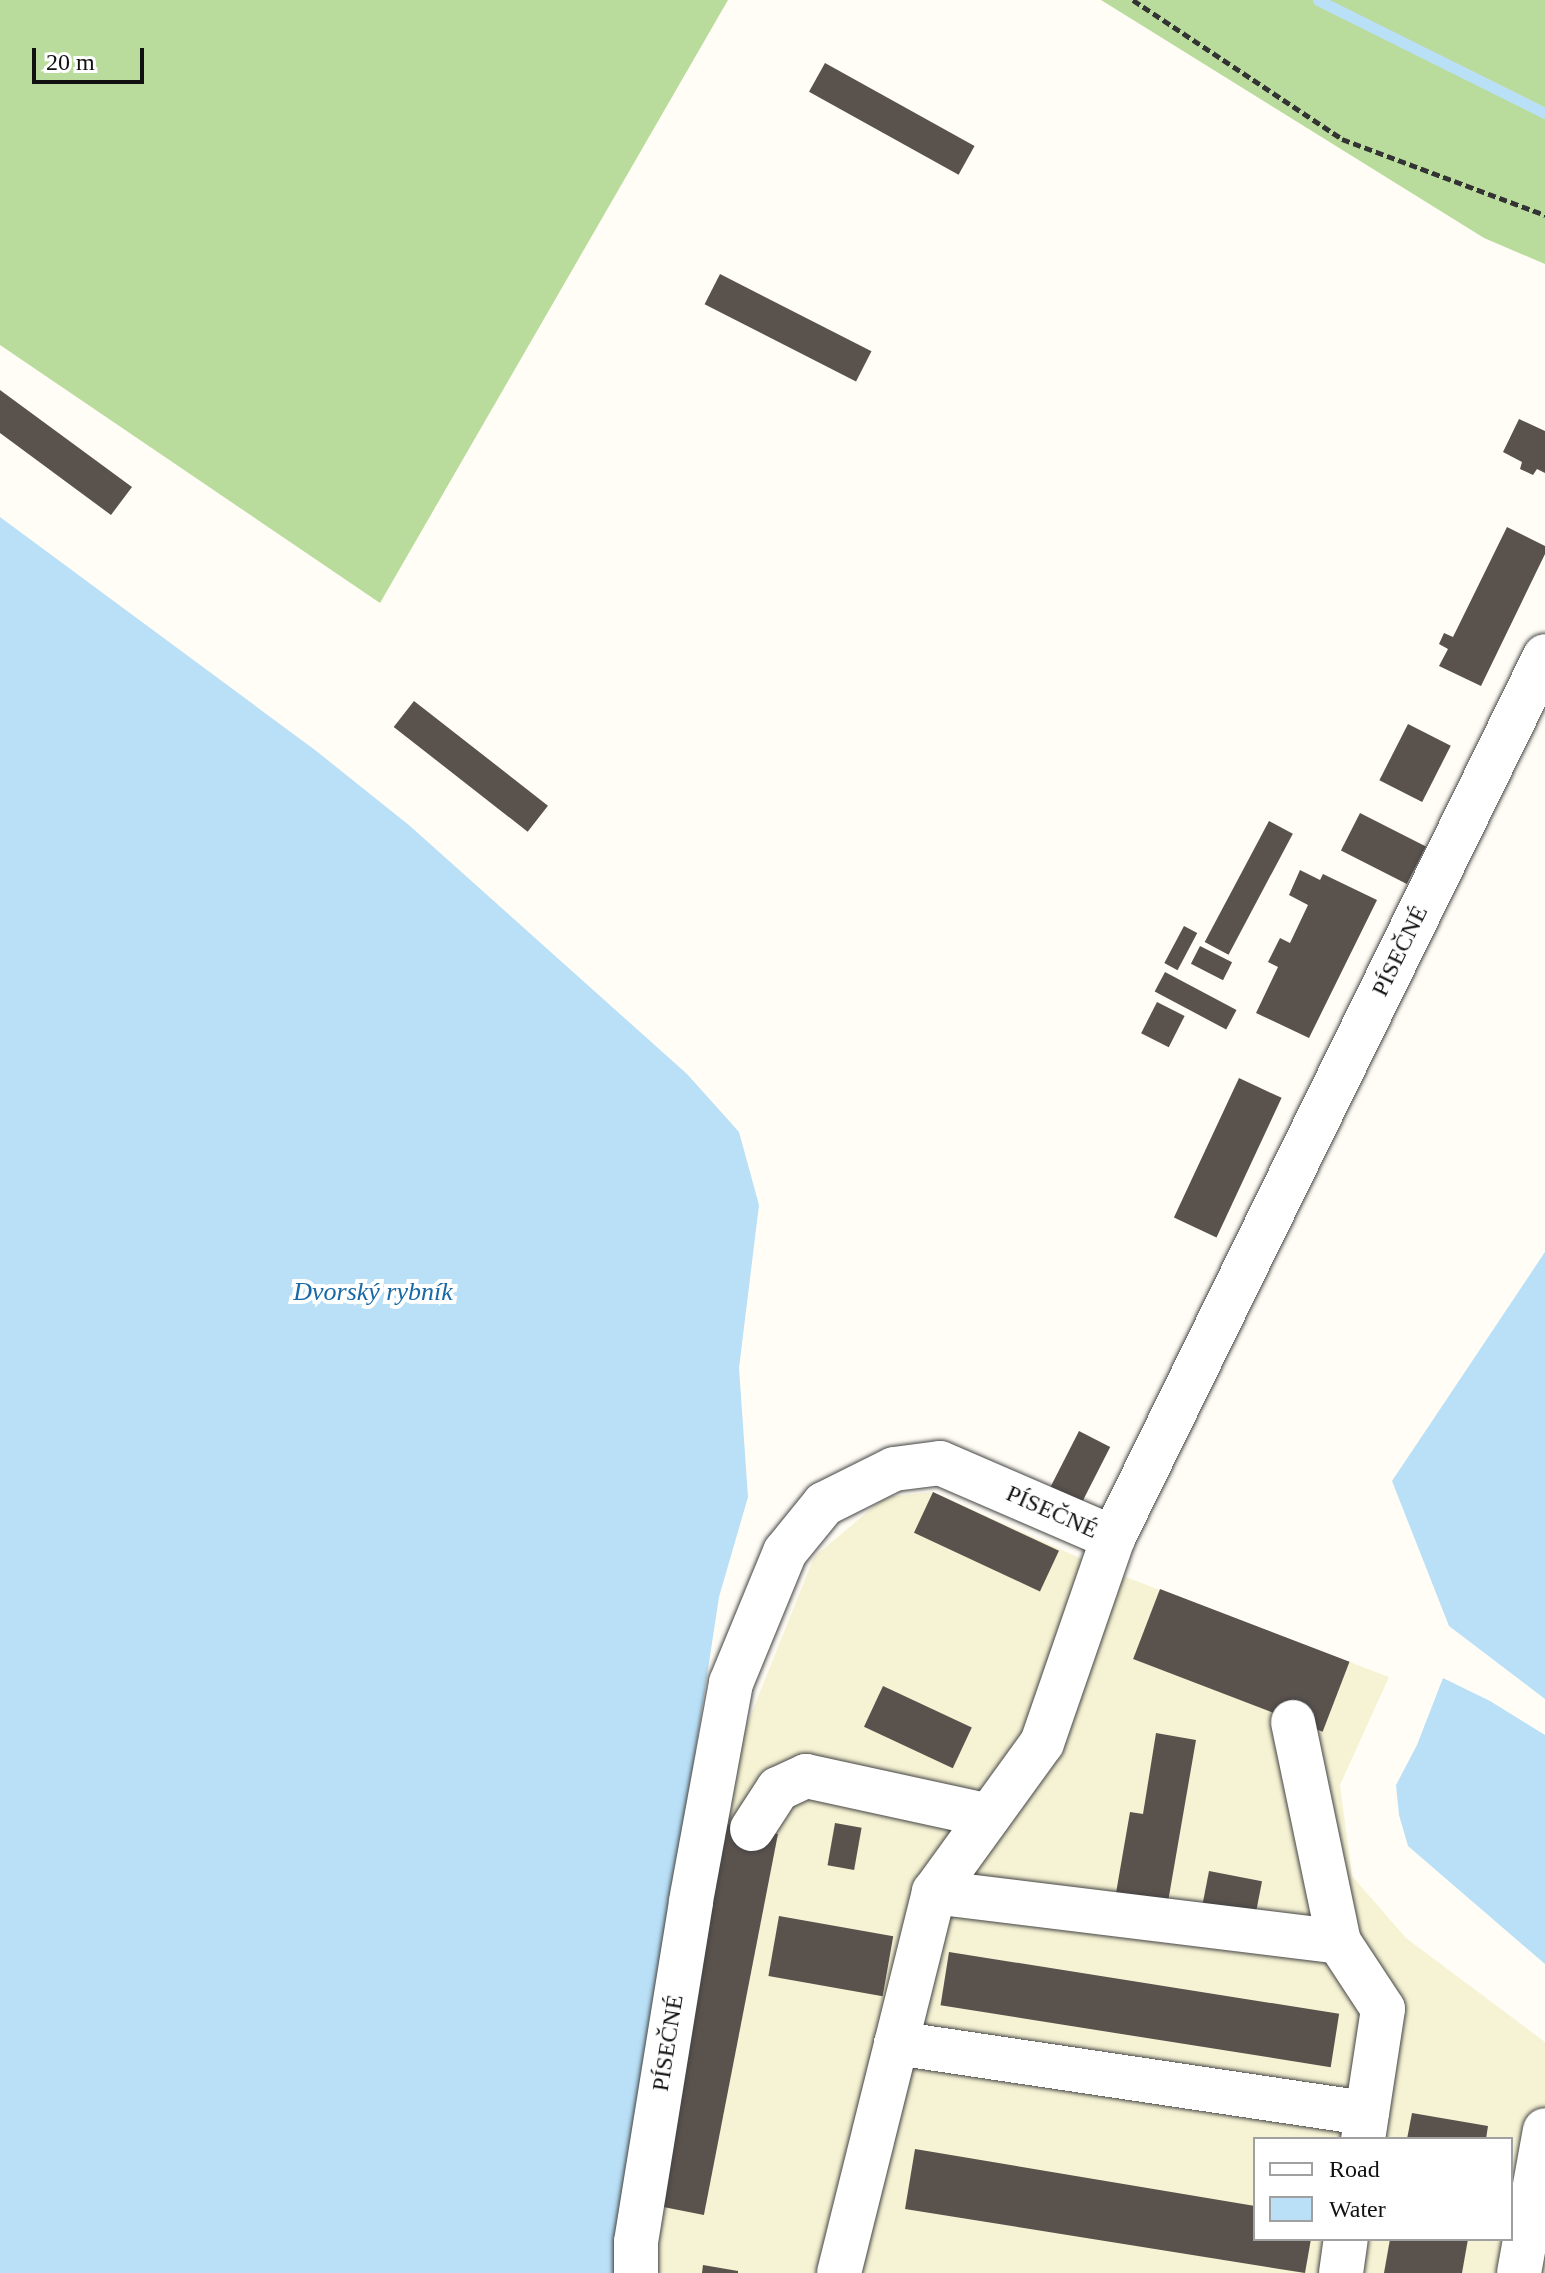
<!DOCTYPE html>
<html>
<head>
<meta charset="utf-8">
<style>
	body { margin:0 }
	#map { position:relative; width:1545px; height:2273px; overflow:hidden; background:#fffdf5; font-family:"Times New Roman",serif }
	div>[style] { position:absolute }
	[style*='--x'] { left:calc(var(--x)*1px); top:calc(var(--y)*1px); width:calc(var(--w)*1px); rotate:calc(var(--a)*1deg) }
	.farmland>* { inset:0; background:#f6f3d4 }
	.forest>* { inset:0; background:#b9dc9c }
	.water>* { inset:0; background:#b9e0f7 }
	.stream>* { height:11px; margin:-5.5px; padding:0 5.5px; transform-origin:5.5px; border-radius:5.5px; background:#b9e0f7 }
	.building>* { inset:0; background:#5a524d; transform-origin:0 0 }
	.path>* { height:5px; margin-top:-2.5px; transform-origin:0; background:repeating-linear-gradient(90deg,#333 0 8px,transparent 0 12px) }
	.roads { filter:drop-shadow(0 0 2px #444) drop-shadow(0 0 2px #444) }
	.minor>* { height:44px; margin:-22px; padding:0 22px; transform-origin:22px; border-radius:22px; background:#fff }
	span { translate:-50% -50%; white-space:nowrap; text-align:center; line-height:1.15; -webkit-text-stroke:8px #fff; paint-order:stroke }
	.street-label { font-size:24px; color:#111 }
	.water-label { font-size:26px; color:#1768a6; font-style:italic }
	.legend { position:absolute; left:1253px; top:2137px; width:260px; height:104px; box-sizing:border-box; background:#fff; border:2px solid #a0a0a0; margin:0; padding:10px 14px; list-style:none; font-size:24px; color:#111 }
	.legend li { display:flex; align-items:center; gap:16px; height:40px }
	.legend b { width:40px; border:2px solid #a0a0a0 }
	.scale { position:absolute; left:32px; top:48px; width:112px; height:36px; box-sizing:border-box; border:4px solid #111; border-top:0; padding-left:10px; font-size:24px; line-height:28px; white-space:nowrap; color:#111; -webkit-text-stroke:6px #fff; paint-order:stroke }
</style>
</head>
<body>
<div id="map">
	<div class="farmland">
		<div style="clip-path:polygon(evenodd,933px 1492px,1102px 1568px,1389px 1677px,1340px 1785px,1352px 1876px,1406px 1938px,1545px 2042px,1545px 2273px,656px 2273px,655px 2205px,721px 1823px,746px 1727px,814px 1557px,885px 1497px,933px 1492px,1255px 2139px,1511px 2139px,1511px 2239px,1255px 2239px,1255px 2139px)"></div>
	</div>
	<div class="forest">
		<div style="clip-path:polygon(0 0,728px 0,380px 603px,0 345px)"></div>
		<div style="clip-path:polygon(1101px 0,1545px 0,1545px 264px,1484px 238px)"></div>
	</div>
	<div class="water">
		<div style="clip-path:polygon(0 517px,315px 750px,410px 826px,687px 1074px,739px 1132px,759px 1205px,739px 1368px,748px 1497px,719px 1597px,616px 2273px,0 2273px)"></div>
		<div style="clip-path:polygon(1545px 1252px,1545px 1699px,1449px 1626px,1392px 1481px)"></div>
		<div style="clip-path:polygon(1443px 1678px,1490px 1701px,1545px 1735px,1545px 1964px,1408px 1846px,1399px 1815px,1396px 1785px,1417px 1745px)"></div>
	</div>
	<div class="stream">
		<div style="--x:1318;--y:0;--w:254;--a:26.5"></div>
	</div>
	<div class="building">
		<div style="left:825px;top:63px;width:171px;height:33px;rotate:29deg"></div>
		<div style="left:720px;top:274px;width:170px;height:34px;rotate:27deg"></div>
		<div style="clip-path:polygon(0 390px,132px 487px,111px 515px,0 433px)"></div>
		<div style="clip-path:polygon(1519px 419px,1545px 431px,1545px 473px,1537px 469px,1533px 475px,1520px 469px,1522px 462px,1503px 452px)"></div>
		<div style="clip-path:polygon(1507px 527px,1545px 546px,1545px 554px,1481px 686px,1439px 666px,1448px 649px,1439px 644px,1444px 633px,1453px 637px)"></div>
		<div style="left:414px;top:701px;width:170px;height:33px;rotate:38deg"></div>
		<div style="left:1408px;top:724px;width:48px;height:63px;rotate:27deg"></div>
		<div style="left:1360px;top:813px;width:74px;height:42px;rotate:27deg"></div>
		<div style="left:1269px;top:821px;width:27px;height:137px;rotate:28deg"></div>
		<div style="clip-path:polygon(1300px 870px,1320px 880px,1323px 874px,1377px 900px,1309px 1038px,1256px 1013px,1278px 967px,1268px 962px,1280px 938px,1290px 943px,1308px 905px,1289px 895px)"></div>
		<div style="left:1184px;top:926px;width:15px;height:42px;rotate:28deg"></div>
		<div style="left:1200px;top:946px;width:36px;height:20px;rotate:27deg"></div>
		<div style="left:1165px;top:972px;width:81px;height:22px;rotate:28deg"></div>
		<div style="left:1157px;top:1002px;width:31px;height:35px;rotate:27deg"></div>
		<div style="left:1239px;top:1078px;width:47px;height:154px;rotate:25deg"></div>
		<div style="left:1079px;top:1431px;width:35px;height:71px;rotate:27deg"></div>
		<div style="left:933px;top:1492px;width:139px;height:45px;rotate:25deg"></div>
		<div style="left:1160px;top:1589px;width:203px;height:75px;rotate:21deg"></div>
		<div style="left:883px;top:1686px;width:98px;height:45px;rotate:25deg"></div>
		<div style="clip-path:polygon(1156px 1733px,1196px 1740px,1168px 1902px,1116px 1893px,1130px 1812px,1143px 1814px)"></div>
		<div style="left:721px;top:1823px;width:58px;height:388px;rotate:11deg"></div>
		<div style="left:835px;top:1823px;width:27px;height:43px;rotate:10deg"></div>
		<div style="left:1209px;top:1871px;width:54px;height:33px;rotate:11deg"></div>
		<div style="left:779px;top:1916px;width:116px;height:61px;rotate:10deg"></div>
		<div style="left:949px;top:1952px;width:395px;height:54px;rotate:9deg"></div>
		<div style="clip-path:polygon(1412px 2113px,1488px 2126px,1486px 2139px,1407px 2139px)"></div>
		<div style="clip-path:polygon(915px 2149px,1255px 2206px,1255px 2239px,1311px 2239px,1305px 2273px,905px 2209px)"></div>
		<div style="clip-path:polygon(1390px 2239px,1468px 2239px,1462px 2273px,1384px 2273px)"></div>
		<div style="clip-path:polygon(703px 2265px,738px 2271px,738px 2273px,702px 2273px)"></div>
	</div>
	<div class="path">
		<div style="--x:1133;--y:0;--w:251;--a:33.6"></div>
		<div style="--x:1342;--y:139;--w:217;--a:20.5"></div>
	</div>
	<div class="roads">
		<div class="minor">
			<div style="--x:1293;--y:1722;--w:225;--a:78.2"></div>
			<div style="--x:752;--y:1829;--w:48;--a:-57"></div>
			<div style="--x:778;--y:1789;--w:31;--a:-25"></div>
			<div style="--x:806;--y:1776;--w:187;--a:12.3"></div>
			<div style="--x:934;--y:1892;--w:408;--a:7"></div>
			<div style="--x:1339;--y:1942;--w:80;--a:56.7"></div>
			<div style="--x:1383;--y:2009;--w:132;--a:98.7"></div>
			<div style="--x:896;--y:2043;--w:476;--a:8.5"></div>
			<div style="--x:636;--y:2273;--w:31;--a:-90"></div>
			<div style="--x:636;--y:2242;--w:345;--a:-80.8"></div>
			<div style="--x:691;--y:1901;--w:222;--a:-79.6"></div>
			<div style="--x:731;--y:1683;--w:142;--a:-67.6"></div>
			<div style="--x:785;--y:1552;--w:62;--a:-50.9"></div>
			<div style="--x:824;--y:1504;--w:78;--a:-26.6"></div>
			<div style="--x:894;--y:1469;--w:46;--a:-7.4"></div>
			<div style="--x:940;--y:1463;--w:189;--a:23.4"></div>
			<div style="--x:1113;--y:1538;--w:982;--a:-63.9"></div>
			<div style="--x:839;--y:2273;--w:393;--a:-76"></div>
			<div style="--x:934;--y:1892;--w:184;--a:-54.1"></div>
			<div style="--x:1042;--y:1743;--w:217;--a:-70.9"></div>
			<div style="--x:1341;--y:2273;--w:34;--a:-82"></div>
			<div style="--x:1519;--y:2273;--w:145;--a:-79.7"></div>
		</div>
	</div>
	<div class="street-label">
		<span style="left:1400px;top:951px;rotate:-64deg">PÍSEČNÉ</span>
		<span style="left:1052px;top:1512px;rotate:24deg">PÍSEČNÉ</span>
		<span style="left:668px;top:2043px;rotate:-81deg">PÍSEČNÉ</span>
	</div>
	<div class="water-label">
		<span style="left:373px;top:1292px">Dvorský rybník</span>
	</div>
	<ul class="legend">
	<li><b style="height:10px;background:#fff"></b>Road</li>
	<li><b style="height:22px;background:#b9e0f7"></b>Water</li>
	</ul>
	<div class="scale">20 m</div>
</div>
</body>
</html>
